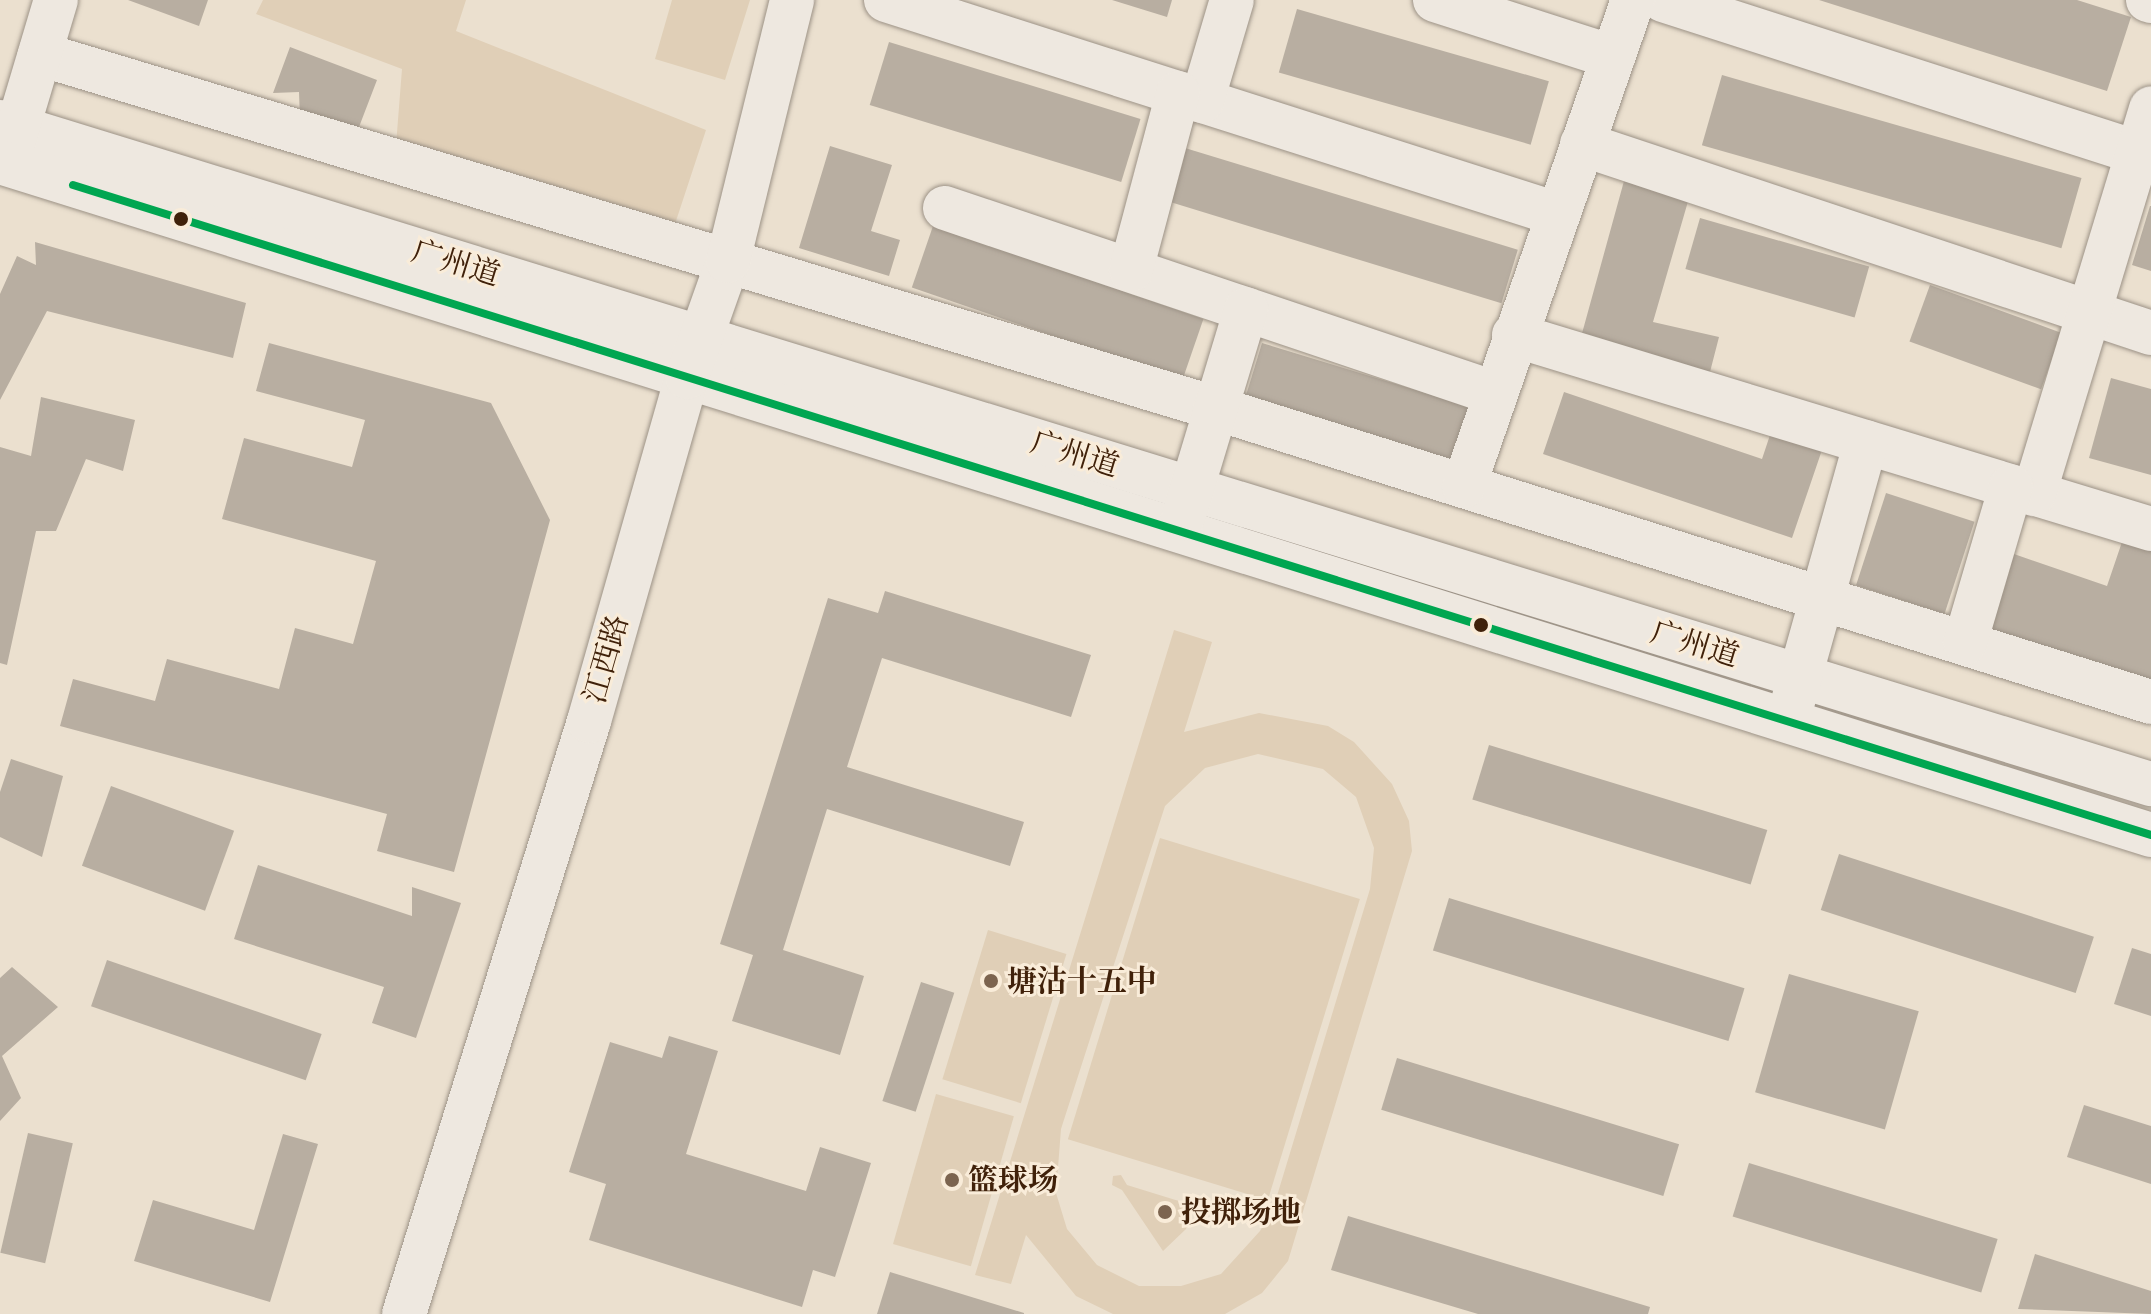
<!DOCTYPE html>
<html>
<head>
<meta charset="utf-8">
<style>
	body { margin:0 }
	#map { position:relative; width:2151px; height:1314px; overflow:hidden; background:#ebe0cf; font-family:"EB Garamond","Noto Serif SC",serif }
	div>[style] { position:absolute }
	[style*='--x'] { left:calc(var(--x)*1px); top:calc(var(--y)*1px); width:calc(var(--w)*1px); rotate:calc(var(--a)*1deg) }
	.green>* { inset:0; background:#e0cfb7; transform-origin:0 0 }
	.building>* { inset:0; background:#b8aea1; transform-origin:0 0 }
	.roads { filter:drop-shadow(0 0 2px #9c9286) drop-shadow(0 0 2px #9c9286) }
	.minor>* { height:44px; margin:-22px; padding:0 22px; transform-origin:22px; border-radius:22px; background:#eee8e0 }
	.bus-1>* { height:8px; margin:-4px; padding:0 4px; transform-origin:4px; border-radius:4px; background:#00a651 }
	.dots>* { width:22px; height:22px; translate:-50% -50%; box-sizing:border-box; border:4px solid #f9ecd9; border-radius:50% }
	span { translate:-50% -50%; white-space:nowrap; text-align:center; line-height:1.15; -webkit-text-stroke:6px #f9ecd9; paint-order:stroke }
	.street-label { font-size:30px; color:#40210a }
	.poi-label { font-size:30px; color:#40210a; font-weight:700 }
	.left { translate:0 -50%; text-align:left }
</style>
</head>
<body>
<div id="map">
	<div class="green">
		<div style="clip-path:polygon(263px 0,466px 0,456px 31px,706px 130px,674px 227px,396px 145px,402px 69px,256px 14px)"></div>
		<div style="clip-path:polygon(672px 0,750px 0,725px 80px,655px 59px)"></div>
		<div style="clip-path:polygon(evenodd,1174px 630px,1212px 642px,1184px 732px,1259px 713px,1328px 726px,1354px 742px,1392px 784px,1409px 821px,1412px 851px,1288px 1261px,1262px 1293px,1225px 1314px,1113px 1314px,1076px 1296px,1026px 1235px,1011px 1284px,975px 1275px,1174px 630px,1258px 754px,1323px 769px,1356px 797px,1374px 848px,1370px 889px,1273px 1209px,1260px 1231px,1221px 1274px,1181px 1286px,1139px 1286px,1097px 1265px,1067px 1229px,1056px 1193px,1061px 1129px,1165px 806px,1205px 768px,1258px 754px)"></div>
		<div style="left:1160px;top:838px;width:209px;height:315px;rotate:17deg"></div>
		<div style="left:988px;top:930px;width:82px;height:156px;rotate:17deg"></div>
		<div style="left:936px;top:1094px;width:81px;height:156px;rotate:16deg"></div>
		<div style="clip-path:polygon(1121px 1175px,1127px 1185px,1195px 1206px,1186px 1229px,1163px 1251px,1122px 1190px,1112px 1185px,1113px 1176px)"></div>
	</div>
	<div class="building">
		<div style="clip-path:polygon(128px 0,208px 0,199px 26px)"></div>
		<div style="clip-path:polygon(1112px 0,1172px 0,1167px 17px)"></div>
		<div style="clip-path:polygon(1819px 0,2077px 0,2131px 17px,2107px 91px)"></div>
		<div style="left:1297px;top:9px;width:262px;height:66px;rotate:16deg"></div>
		<div style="left:889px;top:42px;width:263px;height:66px;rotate:17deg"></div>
		<div style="clip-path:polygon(290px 47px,377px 80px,354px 140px,300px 120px,299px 92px,273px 93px)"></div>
		<div style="left:1722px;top:75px;width:374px;height:73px;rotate:16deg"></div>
		<div style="clip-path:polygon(830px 146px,892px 165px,871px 231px,900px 240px,889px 276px,799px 248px)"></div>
		<div style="left:1185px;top:148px;width:348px;height:56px;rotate:17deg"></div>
		<div style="clip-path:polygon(1624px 181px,1689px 198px,1653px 322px,1719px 337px,1710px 372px,1581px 337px)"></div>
		<div style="clip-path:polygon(2150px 206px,2151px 206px,2151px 271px,2132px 265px)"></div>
		<div style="left:1700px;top:218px;width:176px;height:53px;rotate:16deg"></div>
		<div style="left:933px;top:226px;width:286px;height:65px;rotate:19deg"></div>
		<div style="clip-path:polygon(35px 242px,246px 303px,233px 358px,47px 311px,0 400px,0 294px,17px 256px,36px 265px)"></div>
		<div style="left:1930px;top:285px;width:140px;height:60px;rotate:20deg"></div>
		<div style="clip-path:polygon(269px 343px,491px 403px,550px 520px,454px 872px,377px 851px,387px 814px,60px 726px,73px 679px,155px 701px,167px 659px,279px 689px,295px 628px,353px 644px,376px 561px,222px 519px,244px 438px,352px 467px,365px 420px,256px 391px)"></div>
		<div style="left:1262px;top:343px;width:218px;height:63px;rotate:17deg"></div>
		<div style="clip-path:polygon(2111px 378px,2151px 389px,2151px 475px,2089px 458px)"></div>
		<div style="clip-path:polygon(1564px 392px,1762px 459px,1772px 429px,1823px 447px,1792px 538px,1543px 454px)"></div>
		<div style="clip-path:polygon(41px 397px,135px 420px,123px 471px,86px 459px,56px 531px,36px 531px,7px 665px,0 663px,0 447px,31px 456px)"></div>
		<div style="left:1886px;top:493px;width:93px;height:97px;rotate:18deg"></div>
		<div style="clip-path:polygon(2123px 539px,2151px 549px,2151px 685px,1989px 629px,2014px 554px,2107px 586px)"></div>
		<div style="clip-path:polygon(885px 591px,1091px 655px,1071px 717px,882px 658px,847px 767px,1024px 822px,1010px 866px,827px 809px,783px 950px,864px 976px,840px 1055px,732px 1021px,753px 955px,720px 944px,828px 598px,878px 613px)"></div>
		<div style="left:1489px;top:745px;width:291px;height:57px;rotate:17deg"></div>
		<div style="clip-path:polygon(11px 759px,63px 776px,42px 857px,0 837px,0 792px)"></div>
		<div style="left:111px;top:786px;width:131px;height:85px;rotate:20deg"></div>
		<div style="left:1839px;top:854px;width:268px;height:59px;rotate:18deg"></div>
		<div style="clip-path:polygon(258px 865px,412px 916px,412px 887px,461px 903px,416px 1038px,372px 1023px,384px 987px,234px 939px)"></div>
		<div style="left:1449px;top:898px;width:309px;height:55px;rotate:17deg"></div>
		<div style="clip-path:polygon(2132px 948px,2151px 954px,2151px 1016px,2114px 1004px)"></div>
		<div style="left:107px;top:960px;width:227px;height:49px;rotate:19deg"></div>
		<div style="clip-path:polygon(12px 967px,58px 1007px,2px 1056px,21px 1098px,0 1121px,0 978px)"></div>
		<div style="left:1789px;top:974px;width:135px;height:123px;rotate:16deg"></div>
		<div style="left:921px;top:982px;width:35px;height:125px;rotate:18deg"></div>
		<div style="clip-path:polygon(669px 1036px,718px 1051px,686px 1154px,806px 1191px,820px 1147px,871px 1163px,835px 1277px,813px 1270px,802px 1307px,589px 1240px,606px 1184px,569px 1172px,610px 1042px,662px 1058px)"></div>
		<div style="left:1397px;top:1058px;width:295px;height:54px;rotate:17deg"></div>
		<div style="clip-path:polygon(2084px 1105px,2151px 1126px,2151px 1184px,2067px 1157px)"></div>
		<div style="left:28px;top:1133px;width:46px;height:123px;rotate:13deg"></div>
		<div style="clip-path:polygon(283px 1134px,318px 1144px,270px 1302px,134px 1261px,153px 1200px,254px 1230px)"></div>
		<div style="left:1749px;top:1163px;width:260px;height:56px;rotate:17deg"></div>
		<div style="clip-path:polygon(1348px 1216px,1650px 1307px,1648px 1314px,1478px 1314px,1331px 1270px)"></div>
		<div style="clip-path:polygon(2035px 1254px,2151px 1291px,2151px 1314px,2018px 1309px)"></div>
		<div style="clip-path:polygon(890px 1272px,1024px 1313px,1024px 1314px,877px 1314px)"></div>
	</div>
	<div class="roads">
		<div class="minor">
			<div style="--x:886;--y:0;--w:704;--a:17.69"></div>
			<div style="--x:1435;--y:0;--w:187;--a:17.8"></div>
			<div style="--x:1663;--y:0;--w:513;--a:17.83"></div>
			<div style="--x:2148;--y:0;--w:3;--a:18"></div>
			<div style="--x:40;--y:54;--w:1227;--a:16.77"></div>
			<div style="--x:1215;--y:408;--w:981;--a:17.44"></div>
			<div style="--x:1202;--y:101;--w:105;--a:-73.5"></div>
			<div style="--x:0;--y:122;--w:2251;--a:17.11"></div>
			<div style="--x:1582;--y:144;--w:600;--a:18.37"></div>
			<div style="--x:10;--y:154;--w:161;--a:-73.4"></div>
			<div style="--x:0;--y:162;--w:2254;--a:17.37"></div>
			<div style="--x:945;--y:208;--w:579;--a:18.62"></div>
			<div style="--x:1131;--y:270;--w:183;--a:-75.1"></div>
			<div style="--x:1514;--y:335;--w:666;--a:16.94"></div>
			<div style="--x:1464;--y:486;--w:515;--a:-70.83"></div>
			<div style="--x:2034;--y:494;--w:403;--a:-73.1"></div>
			<div style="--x:1183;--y:518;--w:218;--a:-73.2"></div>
			<div style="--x:1965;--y:643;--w:163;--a:-73.6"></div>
			<div style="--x:1792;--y:705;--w:273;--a:-74.3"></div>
			<div style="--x:404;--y:1314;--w:621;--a:-72.67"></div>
			<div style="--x:589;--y:721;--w:358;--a:-74.1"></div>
			<div style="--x:687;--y:377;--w:123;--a:-70.5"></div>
			<div style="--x:728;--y:261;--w:269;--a:-76.2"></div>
		</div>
	</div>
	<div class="bus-1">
		<div style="--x:73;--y:185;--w:2177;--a:17.37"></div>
	</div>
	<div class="dots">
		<div style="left:181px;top:219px;background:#40210a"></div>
		<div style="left:1481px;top:625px;background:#40210a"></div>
		<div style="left:991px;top:981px;background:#7c644f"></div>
		<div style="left:952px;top:1180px;background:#7c644f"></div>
		<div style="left:1165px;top:1212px;background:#7c644f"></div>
	</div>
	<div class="street-label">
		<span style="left:456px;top:263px;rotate:17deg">广州道</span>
		<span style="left:1075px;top:454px;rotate:17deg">广州道</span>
		<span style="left:1695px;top:644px;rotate:17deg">广州道</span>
		<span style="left:606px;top:659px;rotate:-74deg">江西路</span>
	</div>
	<div class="poi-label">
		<span class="left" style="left:1007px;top:981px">塘沽十五中</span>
		<span class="left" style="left:968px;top:1180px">篮球场</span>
		<span class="left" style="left:1181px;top:1212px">投掷场地</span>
	</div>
</div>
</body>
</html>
